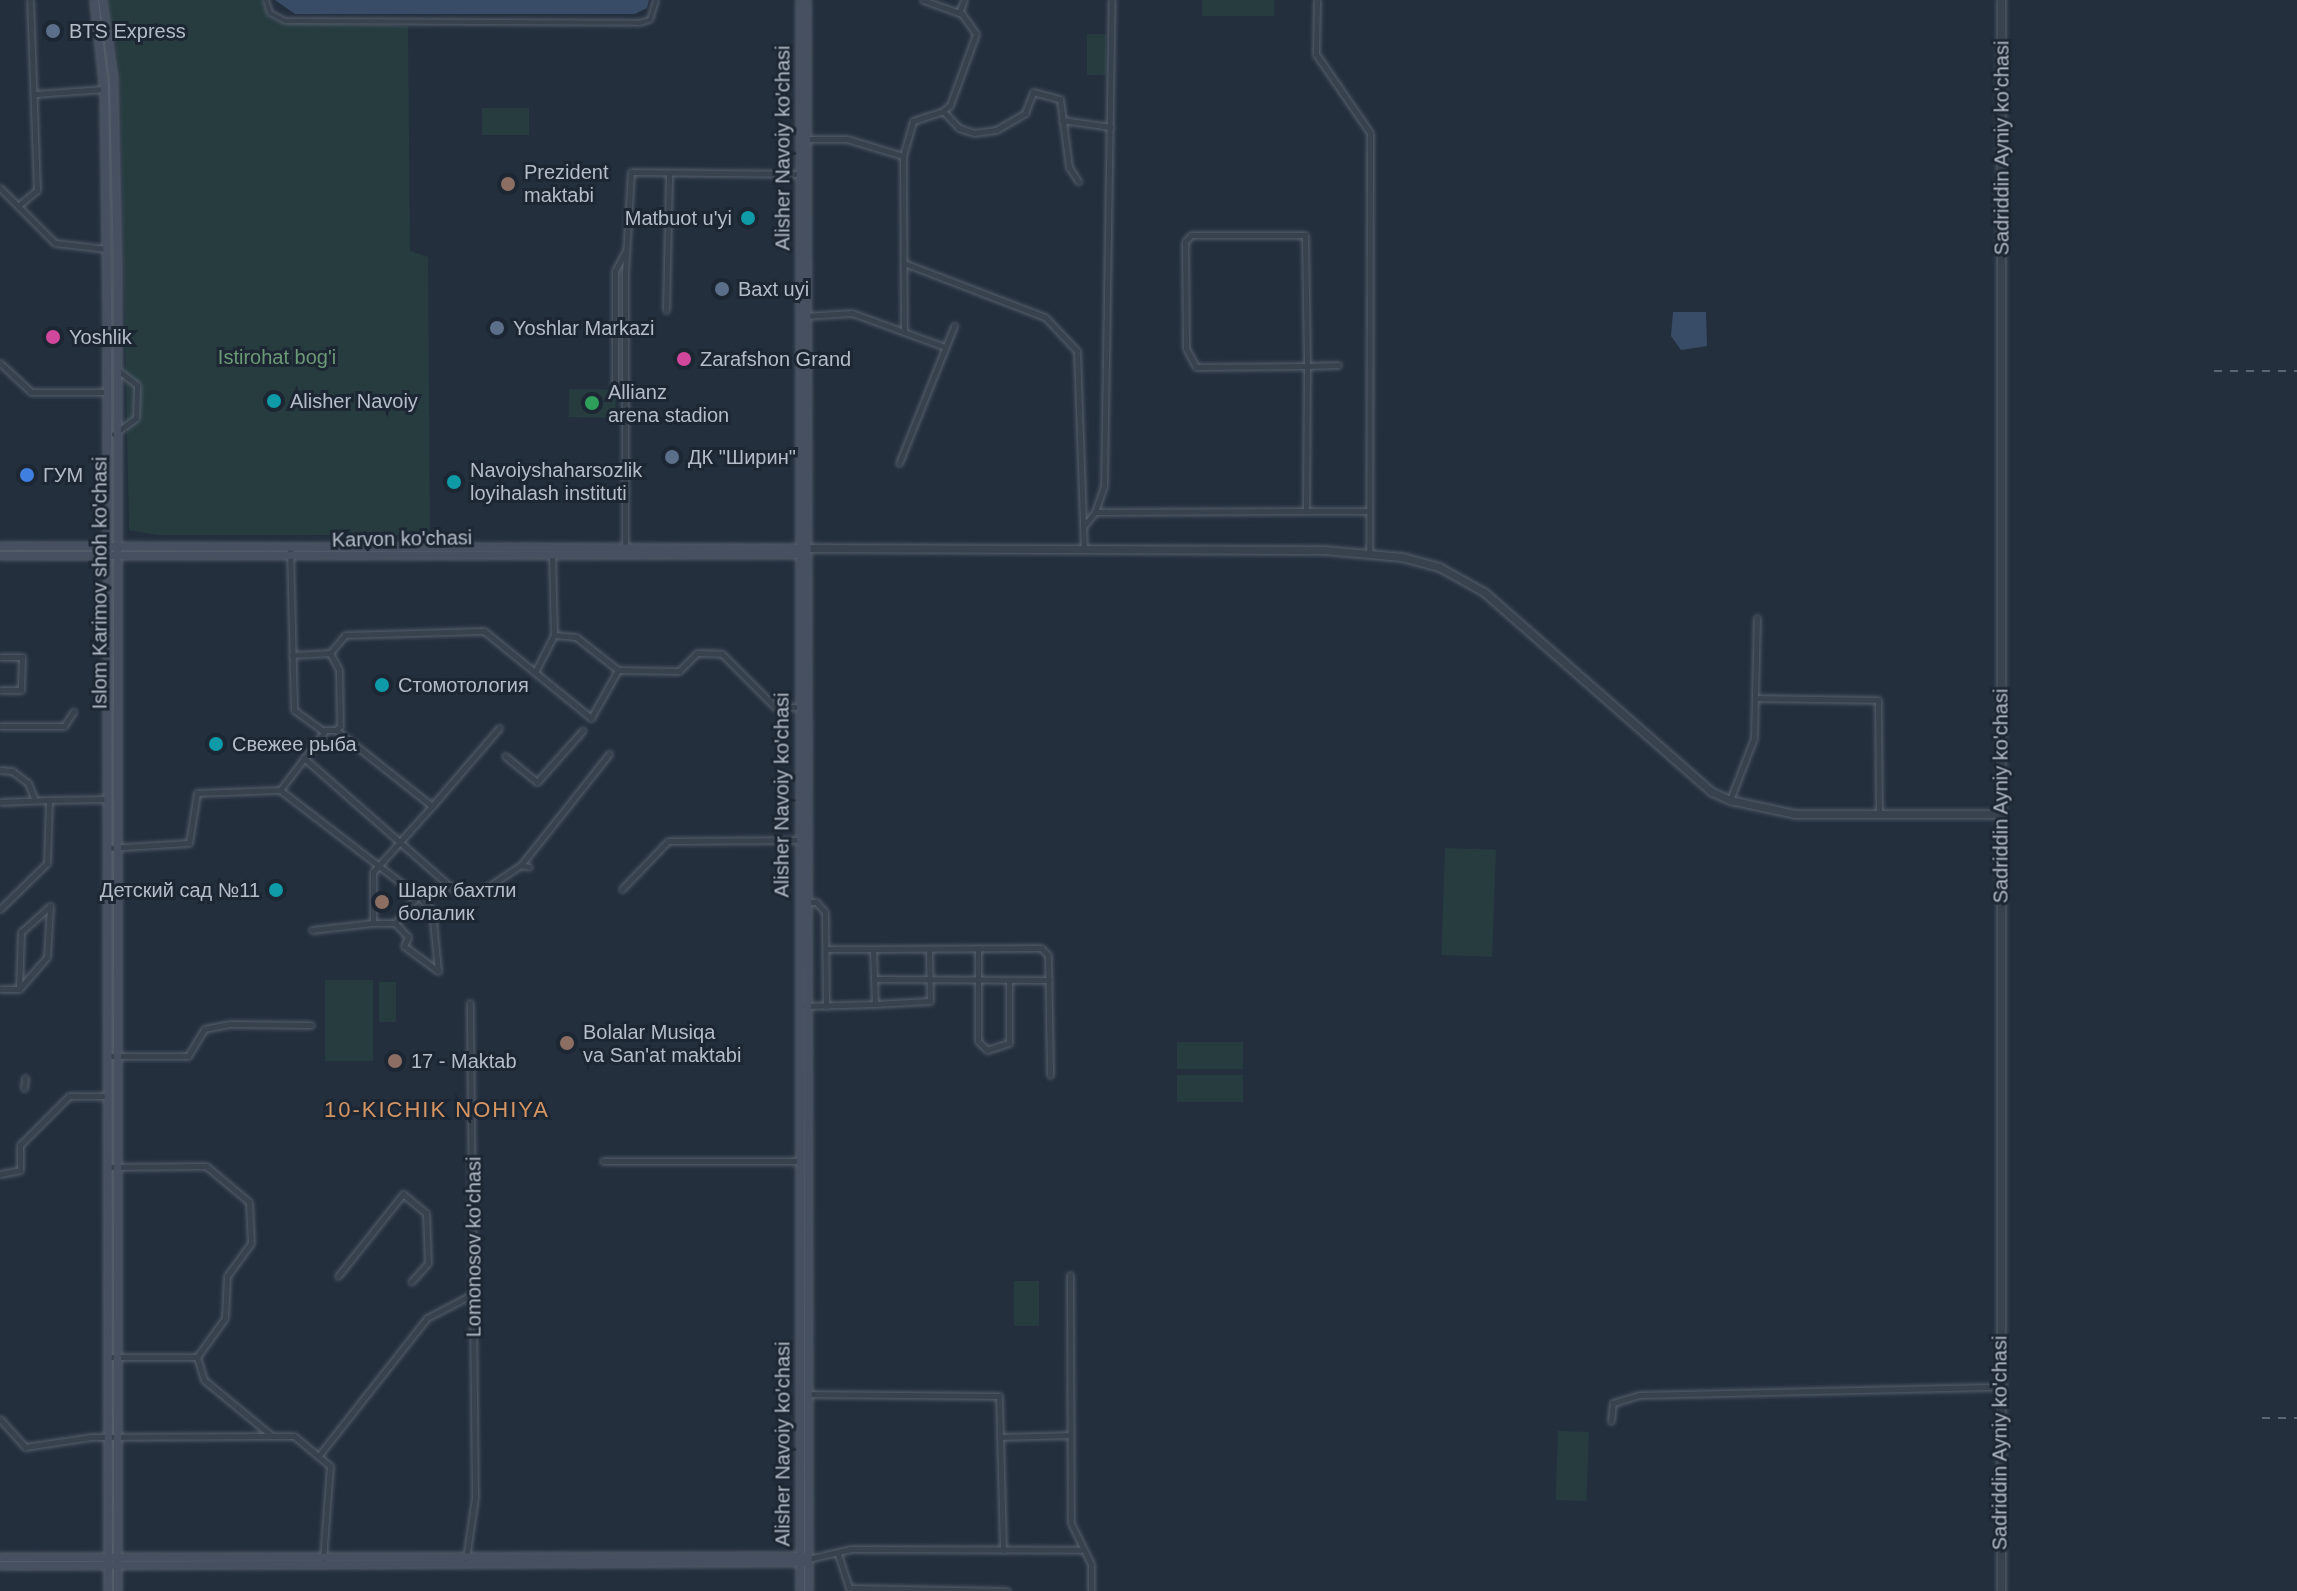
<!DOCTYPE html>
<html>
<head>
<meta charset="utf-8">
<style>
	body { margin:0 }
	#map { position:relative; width:2297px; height:1591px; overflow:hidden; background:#242f3e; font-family:Arial,sans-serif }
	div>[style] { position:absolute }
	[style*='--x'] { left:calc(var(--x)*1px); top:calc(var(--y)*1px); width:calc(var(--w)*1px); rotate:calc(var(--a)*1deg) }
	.green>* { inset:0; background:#263c3f; transform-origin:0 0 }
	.water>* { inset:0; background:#394c67 }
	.roads { filter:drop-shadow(0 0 2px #565f6c) drop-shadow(0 0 2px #565f6c) }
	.pedestrian>* { height:4px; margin:-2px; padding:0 2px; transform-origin:2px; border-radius:2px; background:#38414e }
	.minor>* { height:5px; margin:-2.5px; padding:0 2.5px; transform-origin:2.5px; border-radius:2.5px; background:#38414e }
	.tertiary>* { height:7px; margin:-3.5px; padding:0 3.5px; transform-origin:3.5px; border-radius:3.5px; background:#38414e }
	.secondary>* { height:7px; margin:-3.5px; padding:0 3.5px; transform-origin:3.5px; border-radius:3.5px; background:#465061 }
	.rail>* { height:2px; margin-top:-1px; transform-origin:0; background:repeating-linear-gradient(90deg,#5a6575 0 8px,transparent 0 16px) }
	.dots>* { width:22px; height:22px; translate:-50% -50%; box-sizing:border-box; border:4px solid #1d2633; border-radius:50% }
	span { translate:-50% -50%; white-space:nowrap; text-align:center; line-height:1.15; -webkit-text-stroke:6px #1d2633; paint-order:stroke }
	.poi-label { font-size:20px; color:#b4bcc9 }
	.left { translate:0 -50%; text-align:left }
	.right { translate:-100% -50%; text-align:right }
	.street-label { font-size:20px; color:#b4bcc9 }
	.park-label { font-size:20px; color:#6b9a76 }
	.neighbourhood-label { font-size:22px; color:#d59563; letter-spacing:2px }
</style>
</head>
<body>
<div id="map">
	<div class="green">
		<div style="clip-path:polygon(108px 0,262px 0,269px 18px,280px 22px,408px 26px,410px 251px,428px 257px,430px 535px,157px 535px,129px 530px,120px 71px)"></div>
		<div style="left:1202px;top:0;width:72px;height:16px"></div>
		<div style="left:1087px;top:34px;width:19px;height:41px"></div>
		<div style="left:482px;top:108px;width:47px;height:27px"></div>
		<div style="left:569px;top:389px;width:47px;height:28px;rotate:1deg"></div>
		<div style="left:1445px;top:848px;width:51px;height:107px;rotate:2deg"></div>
		<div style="left:325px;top:980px;width:48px;height:81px"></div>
		<div style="left:379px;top:982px;width:17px;height:40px"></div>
		<div style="left:1177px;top:1042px;width:66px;height:27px"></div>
		<div style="left:1177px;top:1075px;width:66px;height:27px"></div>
		<div style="left:1014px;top:1281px;width:25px;height:45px"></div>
		<div style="left:1558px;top:1431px;width:31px;height:69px;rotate:2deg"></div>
	</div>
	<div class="water">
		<div style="clip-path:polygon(275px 0,649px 0,647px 8px,635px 14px,295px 14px)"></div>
		<div style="clip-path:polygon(1673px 312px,1706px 312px,1707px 346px,1681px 350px,1671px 336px)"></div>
	</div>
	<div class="roads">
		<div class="pedestrian">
			<div style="--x:266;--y:0;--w:14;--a:73"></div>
			<div style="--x:270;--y:13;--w:18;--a:27"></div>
			<div style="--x:286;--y:21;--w:353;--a:0.3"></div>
			<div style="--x:639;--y:23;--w:11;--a:-15"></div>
			<div style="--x:650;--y:20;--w:21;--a:-73"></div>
		</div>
		<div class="minor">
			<div style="--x:923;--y:0;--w:41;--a:19.7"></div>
			<div style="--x:962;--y:14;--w:24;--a:55"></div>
			<div style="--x:976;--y:34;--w:76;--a:110.1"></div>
			<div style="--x:950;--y:105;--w:9;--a:139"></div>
			<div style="--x:943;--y:111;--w:23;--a:47"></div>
			<div style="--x:959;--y:128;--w:16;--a:18"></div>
			<div style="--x:974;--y:133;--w:22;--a:-8"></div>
			<div style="--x:996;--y:130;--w:34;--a:-30"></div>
			<div style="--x:1025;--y:113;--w:22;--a:-69"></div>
			<div style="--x:1033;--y:92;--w:28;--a:15"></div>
			<div style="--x:1060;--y:99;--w:69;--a:82.5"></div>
			<div style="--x:1069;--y:167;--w:17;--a:57"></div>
			<div style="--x:1317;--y:0;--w:54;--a:91.1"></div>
			<div style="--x:1316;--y:54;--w:96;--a:55.6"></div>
			<div style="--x:1370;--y:133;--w:419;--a:90.1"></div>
			<div style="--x:959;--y:13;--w:14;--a:-69"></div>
			<div style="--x:35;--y:94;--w:69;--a:-4.1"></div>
			<div style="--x:1062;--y:120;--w:49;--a:8.1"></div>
			<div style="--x:805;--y:139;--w:42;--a:0"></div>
			<div style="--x:847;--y:139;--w:59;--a:16.9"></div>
			<div style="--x:903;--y:156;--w:36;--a:-74"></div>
			<div style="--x:913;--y:121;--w:32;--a:-18"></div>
			<div style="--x:903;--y:156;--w:176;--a:89.7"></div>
			<div style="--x:0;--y:188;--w:78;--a:45"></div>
			<div style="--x:55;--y:243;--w:52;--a:6.6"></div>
			<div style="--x:18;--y:206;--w:25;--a:-40"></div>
			<div style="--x:37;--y:190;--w:190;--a:-92.1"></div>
			<div style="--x:904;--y:263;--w:151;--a:21"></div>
			<div style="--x:1045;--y:317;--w:47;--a:46.7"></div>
			<div style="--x:1077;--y:351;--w:198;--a:88"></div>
			<div style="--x:666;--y:310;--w:135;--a:-88.7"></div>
			<div style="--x:805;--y:316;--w:47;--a:-3.7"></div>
			<div style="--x:852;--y:313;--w:99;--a:20.1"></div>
			<div style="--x:0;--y:363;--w:42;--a:43.1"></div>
			<div style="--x:31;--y:392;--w:76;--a:0"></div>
			<div style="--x:1338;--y:365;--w:31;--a:178"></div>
			<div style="--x:1307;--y:366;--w:111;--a:179.5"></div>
			<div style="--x:1196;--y:367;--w:21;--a:-118"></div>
			<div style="--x:1186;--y:348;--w:106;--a:-90.5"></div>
			<div style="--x:1185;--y:242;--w:9;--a:-49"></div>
			<div style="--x:1191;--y:235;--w:114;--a:0"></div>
			<div style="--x:1305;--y:235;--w:131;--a:89.1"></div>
			<div style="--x:1307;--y:366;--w:145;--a:90.4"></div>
			<div style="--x:1306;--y:511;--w:62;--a:0"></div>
			<div style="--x:615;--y:385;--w:114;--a:-90"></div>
			<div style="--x:615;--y:271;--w:24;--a:-62"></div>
			<div style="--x:114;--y:434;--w:27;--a:-36"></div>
			<div style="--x:136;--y:418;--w:33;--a:-88"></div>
			<div style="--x:137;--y:385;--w:24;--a:-142"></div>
			<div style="--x:899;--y:463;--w:148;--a:-68.1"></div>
			<div style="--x:1095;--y:512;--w:211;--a:-0.3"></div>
			<div style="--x:1083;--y:527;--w:19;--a:-51"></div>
			<div style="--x:1095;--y:512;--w:28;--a:-71"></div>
			<div style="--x:1104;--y:486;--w:486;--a:-89.1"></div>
			<div style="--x:290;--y:547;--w:163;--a:88.6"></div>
			<div style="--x:294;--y:710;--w:34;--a:36"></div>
			<div style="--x:322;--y:730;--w:14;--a:0"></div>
			<div style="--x:336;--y:730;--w:122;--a:38.4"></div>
			<div style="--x:432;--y:806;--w:103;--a:-49.3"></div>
			<div style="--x:625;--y:547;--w:274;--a:-90"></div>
			<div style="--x:625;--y:273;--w:101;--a:-86.6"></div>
			<div style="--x:631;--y:172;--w:170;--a:0.7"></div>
			<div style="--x:554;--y:635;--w:22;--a:5"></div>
			<div style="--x:576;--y:637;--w:53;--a:38.2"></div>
			<div style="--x:618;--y:670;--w:61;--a:0.9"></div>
			<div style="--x:679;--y:671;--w:25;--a:-45"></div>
			<div style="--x:697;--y:653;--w:25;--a:2"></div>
			<div style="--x:722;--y:654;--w:75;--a:45"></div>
			<div style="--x:775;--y:707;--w:23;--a:0"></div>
			<div style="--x:330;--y:653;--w:19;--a:62"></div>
			<div style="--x:339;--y:670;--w:56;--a:89"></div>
			<div style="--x:340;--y:726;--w:6;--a:135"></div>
			<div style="--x:292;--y:655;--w:38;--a:-3"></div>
			<div style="--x:330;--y:653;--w:23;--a:-50"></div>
			<div style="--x:345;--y:635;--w:139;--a:-1.6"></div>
			<div style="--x:484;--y:631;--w:138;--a:39.1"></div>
			<div style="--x:591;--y:718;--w:55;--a:-60.6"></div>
			<div style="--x:0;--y:657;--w:22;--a:0"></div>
			<div style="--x:22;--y:657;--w:33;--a:92"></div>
			<div style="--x:21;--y:690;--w:21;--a:180"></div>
			<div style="--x:535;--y:672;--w:42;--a:-62.8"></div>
			<div style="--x:554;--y:635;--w:81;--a:-91.4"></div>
			<div style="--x:1755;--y:698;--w:123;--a:0.9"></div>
			<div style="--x:1878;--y:700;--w:114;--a:89.5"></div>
			<div style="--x:0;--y:726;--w:64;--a:0"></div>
			<div style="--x:64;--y:726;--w:17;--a:-57"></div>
			<div style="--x:505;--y:756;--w:41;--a:39.1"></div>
			<div style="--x:537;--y:782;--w:69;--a:-48.5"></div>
			<div style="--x:304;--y:758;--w:197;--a:41.3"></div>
			<div style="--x:452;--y:888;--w:27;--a:10"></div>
			<div style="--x:479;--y:893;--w:50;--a:-33.7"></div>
			<div style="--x:521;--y:865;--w:8;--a:14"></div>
			<div style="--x:0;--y:770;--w:12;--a:5"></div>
			<div style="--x:12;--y:771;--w:20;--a:37"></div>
			<div style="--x:28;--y:783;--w:18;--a:68"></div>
			<div style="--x:280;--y:790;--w:174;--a:37.5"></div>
			<div style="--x:49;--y:800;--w:58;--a:-1"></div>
			<div style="--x:1730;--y:800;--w:66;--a:-68.8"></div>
			<div style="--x:1754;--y:738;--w:120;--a:-88.6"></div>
			<div style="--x:0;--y:802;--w:49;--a:-2.3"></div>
			<div style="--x:49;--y:800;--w:63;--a:91.8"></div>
			<div style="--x:47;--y:863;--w:66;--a:135.6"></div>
			<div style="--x:108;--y:848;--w:81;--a:-3.5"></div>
			<div style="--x:189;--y:843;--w:51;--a:-80.9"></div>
			<div style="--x:197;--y:793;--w:83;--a:-2.1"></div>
			<div style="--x:280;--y:790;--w:74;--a:-52.7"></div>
			<div style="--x:521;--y:865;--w:142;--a:-51.6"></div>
			<div style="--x:622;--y:889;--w:66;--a:-46.2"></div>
			<div style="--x:668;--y:841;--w:130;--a:-0.4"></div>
			<div style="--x:418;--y:896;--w:20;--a:45"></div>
			<div style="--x:432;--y:910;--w:61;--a:84.4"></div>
			<div style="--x:438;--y:971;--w:42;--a:-143.7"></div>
			<div style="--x:404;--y:946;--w:10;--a:-66"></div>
			<div style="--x:408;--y:937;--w:19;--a:-133"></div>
			<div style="--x:395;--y:923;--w:35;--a:-50"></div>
			<div style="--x:805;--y:902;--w:11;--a:0"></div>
			<div style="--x:816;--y:902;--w:13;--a:48"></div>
			<div style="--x:825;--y:912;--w:94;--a:89.4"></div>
			<div style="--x:373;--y:923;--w:22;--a:0"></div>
			<div style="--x:312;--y:930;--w:61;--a:-6.5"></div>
			<div style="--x:373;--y:923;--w:51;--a:-90"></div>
			<div style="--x:373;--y:872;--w:89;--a:-48.2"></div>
			<div style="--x:978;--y:948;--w:93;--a:90"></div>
			<div style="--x:978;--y:1041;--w:13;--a:45"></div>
			<div style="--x:987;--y:1050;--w:23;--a:-18"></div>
			<div style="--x:1009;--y:1043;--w:63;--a:-90"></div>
			<div style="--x:826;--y:949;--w:47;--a:0"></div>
			<div style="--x:874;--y:979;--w:175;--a:0.3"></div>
			<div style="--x:0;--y:989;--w:19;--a:0"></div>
			<div style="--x:19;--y:989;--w:43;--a:-48.8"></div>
			<div style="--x:47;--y:957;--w:51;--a:-86.6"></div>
			<div style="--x:50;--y:906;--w:39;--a:138"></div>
			<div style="--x:21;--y:932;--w:57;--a:92"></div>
			<div style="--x:875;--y:1004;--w:55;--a:-3.1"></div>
			<div style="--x:930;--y:1001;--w:52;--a:-91.1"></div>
			<div style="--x:805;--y:1006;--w:70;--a:-1.6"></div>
			<div style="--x:875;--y:1004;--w:55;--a:-92.1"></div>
			<div style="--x:873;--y:949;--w:168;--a:-0.3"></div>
			<div style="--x:1041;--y:948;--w:10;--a:45"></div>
			<div style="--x:1048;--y:955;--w:120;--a:89"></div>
			<div style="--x:109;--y:1056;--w:79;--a:0"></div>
			<div style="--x:188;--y:1056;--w:31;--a:-59"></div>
			<div style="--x:204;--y:1029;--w:25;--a:-11"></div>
			<div style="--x:229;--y:1024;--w:82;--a:0.7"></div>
			<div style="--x:24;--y:1088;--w:10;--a:-84"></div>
			<div style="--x:603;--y:1161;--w:195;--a:0"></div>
			<div style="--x:108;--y:1167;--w:98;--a:-0.6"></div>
			<div style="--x:206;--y:1166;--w:56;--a:39.9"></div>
			<div style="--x:249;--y:1202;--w:41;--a:87.2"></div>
			<div style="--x:251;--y:1243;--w:41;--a:126"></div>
			<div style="--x:227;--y:1276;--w:42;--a:92.7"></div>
			<div style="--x:225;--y:1318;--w:48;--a:125.7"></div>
			<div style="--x:0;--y:1174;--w:20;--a:-11"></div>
			<div style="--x:20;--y:1170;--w:25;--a:-90"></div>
			<div style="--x:20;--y:1145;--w:69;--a:-45"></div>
			<div style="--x:69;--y:1096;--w:38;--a:0"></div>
			<div style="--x:1070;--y:1275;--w:248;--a:89.8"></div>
			<div style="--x:1071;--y:1523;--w:46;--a:64"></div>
			<div style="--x:1091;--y:1564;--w:27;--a:90"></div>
			<div style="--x:338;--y:1276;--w:105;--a:-51.6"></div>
			<div style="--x:403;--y:1194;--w:30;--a:40"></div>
			<div style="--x:426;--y:1213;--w:50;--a:87.7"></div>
			<div style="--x:428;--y:1263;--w:25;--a:132"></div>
			<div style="--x:108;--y:1357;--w:89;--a:0"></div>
			<div style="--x:197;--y:1357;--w:24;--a:73"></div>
			<div style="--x:204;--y:1380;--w:88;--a:39.5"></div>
			<div style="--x:272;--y:1436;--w:22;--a:0"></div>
			<div style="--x:294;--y:1436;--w:47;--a:39.8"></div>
			<div style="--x:330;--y:1466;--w:93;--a:94.3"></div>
			<div style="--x:808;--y:1394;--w:191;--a:0.6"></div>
			<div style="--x:999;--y:1396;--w:154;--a:88.5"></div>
			<div style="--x:0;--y:1419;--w:38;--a:48"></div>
			<div style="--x:25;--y:1447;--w:67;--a:-8.6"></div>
			<div style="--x:91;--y:1437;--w:181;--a:-0.3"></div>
			<div style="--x:1611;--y:1421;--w:18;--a:-84"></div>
			<div style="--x:1613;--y:1403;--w:27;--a:-17"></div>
			<div style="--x:1639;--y:1395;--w:361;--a:-1.3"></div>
			<div style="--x:1001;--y:1437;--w:69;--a:-1.7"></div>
			<div style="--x:320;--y:1454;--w:173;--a:-51.8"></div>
			<div style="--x:427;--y:1318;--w:52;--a:-27.6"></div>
			<div style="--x:838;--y:1554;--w:39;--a:72"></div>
			<div style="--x:466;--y:1559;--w:63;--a:-81.7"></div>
			<div style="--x:475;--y:1497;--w:494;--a:-90.6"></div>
			<div style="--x:808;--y:1559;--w:44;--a:-13.1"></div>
			<div style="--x:851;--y:1549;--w:230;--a:0.2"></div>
			<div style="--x:850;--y:1588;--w:157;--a:1.1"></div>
		</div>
		<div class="tertiary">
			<div style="--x:805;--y:548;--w:519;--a:0.22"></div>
			<div style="--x:1324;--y:550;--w:78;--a:5.1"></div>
			<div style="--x:1402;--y:557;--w:38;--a:15"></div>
			<div style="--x:1439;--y:567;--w:51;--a:29.1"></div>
			<div style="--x:1484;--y:592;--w:303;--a:41.3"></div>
			<div style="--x:1712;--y:792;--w:20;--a:24"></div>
			<div style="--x:1730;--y:800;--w:66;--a:12.2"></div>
			<div style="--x:1795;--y:814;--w:207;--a:0"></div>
			<div style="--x:2001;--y:1591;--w:1591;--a:-90"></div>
		</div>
		<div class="secondary">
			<div style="--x:94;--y:0;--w:90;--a:83.6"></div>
			<div style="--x:104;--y:89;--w:214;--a:89.2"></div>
			<div style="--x:107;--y:303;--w:1288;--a:89.96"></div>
			<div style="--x:102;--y:0;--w:77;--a:81.8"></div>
			<div style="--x:113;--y:76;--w:197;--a:88.8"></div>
			<div style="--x:117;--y:273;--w:1318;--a:90"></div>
			<div style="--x:800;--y:0;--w:1591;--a:90"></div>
			<div style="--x:806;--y:0;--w:1591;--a:89.93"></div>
			<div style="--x:0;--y:546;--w:799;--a:0.14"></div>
			<div style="--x:0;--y:555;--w:802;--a:-0.07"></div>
			<div style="--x:0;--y:1557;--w:802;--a:-0.07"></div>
			<div style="--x:0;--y:1565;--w:802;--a:-0.21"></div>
		</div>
	</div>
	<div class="rail">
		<div style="--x:2214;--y:371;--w:83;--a:0"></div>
		<div style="--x:2262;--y:1418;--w:35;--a:0"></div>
	</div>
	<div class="dots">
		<div style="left:53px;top:31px;background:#5c6f8a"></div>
		<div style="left:508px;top:184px;background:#8d6e63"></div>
		<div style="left:748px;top:218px;background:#0f9aa8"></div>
		<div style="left:722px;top:289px;background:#5c6f8a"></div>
		<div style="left:497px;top:328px;background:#5c6f8a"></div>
		<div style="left:53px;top:337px;background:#d1479c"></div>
		<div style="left:684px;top:359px;background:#d1479c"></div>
		<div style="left:274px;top:401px;background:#0f9aa8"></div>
		<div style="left:592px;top:403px;background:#2e9e5b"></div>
		<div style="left:672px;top:457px;background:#5c6f8a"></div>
		<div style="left:27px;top:475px;background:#3f7fe0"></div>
		<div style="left:454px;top:482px;background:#0f9aa8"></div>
		<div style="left:382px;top:685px;background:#0f9aa8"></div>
		<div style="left:216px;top:744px;background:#0f9aa8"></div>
		<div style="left:276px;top:890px;background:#0f9aa8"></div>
		<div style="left:382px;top:902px;background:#8d6e63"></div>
		<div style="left:567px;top:1043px;background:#8d6e63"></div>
		<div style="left:395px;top:1061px;background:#8d6e63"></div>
	</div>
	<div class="poi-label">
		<span class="left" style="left:69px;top:31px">BTS Express</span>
		<span class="left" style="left:524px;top:184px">Prezident<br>maktabi</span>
		<span class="right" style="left:732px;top:218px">Matbuot u'yi</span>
		<span class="left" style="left:738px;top:289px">Baxt uyi</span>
		<span class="left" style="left:513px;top:328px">Yoshlar Markazi</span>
		<span class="left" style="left:69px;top:337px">Yoshlik</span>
		<span class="left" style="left:700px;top:359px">Zarafshon Grand</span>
		<span class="left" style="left:608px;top:404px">Allianz<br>arena stadion</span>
		<span class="left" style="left:290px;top:401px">Alisher Navoiy</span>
		<span class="left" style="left:688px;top:457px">ДК "Ширин"</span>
		<span class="left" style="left:470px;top:482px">Navoiyshaharsozlik<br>loyihalash instituti</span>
		<span class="left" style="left:43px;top:475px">ГУМ</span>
		<span class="left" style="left:398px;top:685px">Стомотология</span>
		<span class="left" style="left:232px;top:744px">Свежее рыба</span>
		<span class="right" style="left:260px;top:890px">Детский сад №11</span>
		<span class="left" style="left:398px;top:902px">Шарк бахтли<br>болалик</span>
		<span class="left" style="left:583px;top:1044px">Bolalar Musiqa<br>va San'at maktabi</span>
		<span class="left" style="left:411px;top:1061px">17 - Maktab</span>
	</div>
	<div class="street-label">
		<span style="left:783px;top:148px;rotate:-90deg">Alisher Navoiy ko'chasi</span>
		<span style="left:2002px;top:148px;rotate:-90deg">Sadriddin Ayniy ko'chasi</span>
		<span style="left:402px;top:539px;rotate:-1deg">Karvon ko'chasi</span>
		<span style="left:100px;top:583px;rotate:-90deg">Islom Karimov shoh ko'chasi</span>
		<span style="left:782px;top:795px;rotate:-90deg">Alisher Navoiy ko'chasi</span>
		<span style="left:2001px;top:796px;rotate:-90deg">Sadriddin Ayniy ko'chasi</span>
		<span style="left:474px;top:1247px;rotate:-90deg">Lomonosov ko'chasi</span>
		<span style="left:2000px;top:1443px;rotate:-90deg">Sadriddin Ayniy ko'chasi</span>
		<span style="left:783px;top:1444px;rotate:-90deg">Alisher Navoiy ko'chasi</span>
	</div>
	<div class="park-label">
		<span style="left:277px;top:357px">Istirohat bog'i</span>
	</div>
	<div class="neighbourhood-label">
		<span style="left:437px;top:1110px">10-KICHIK NOHIYA</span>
	</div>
</div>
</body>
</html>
